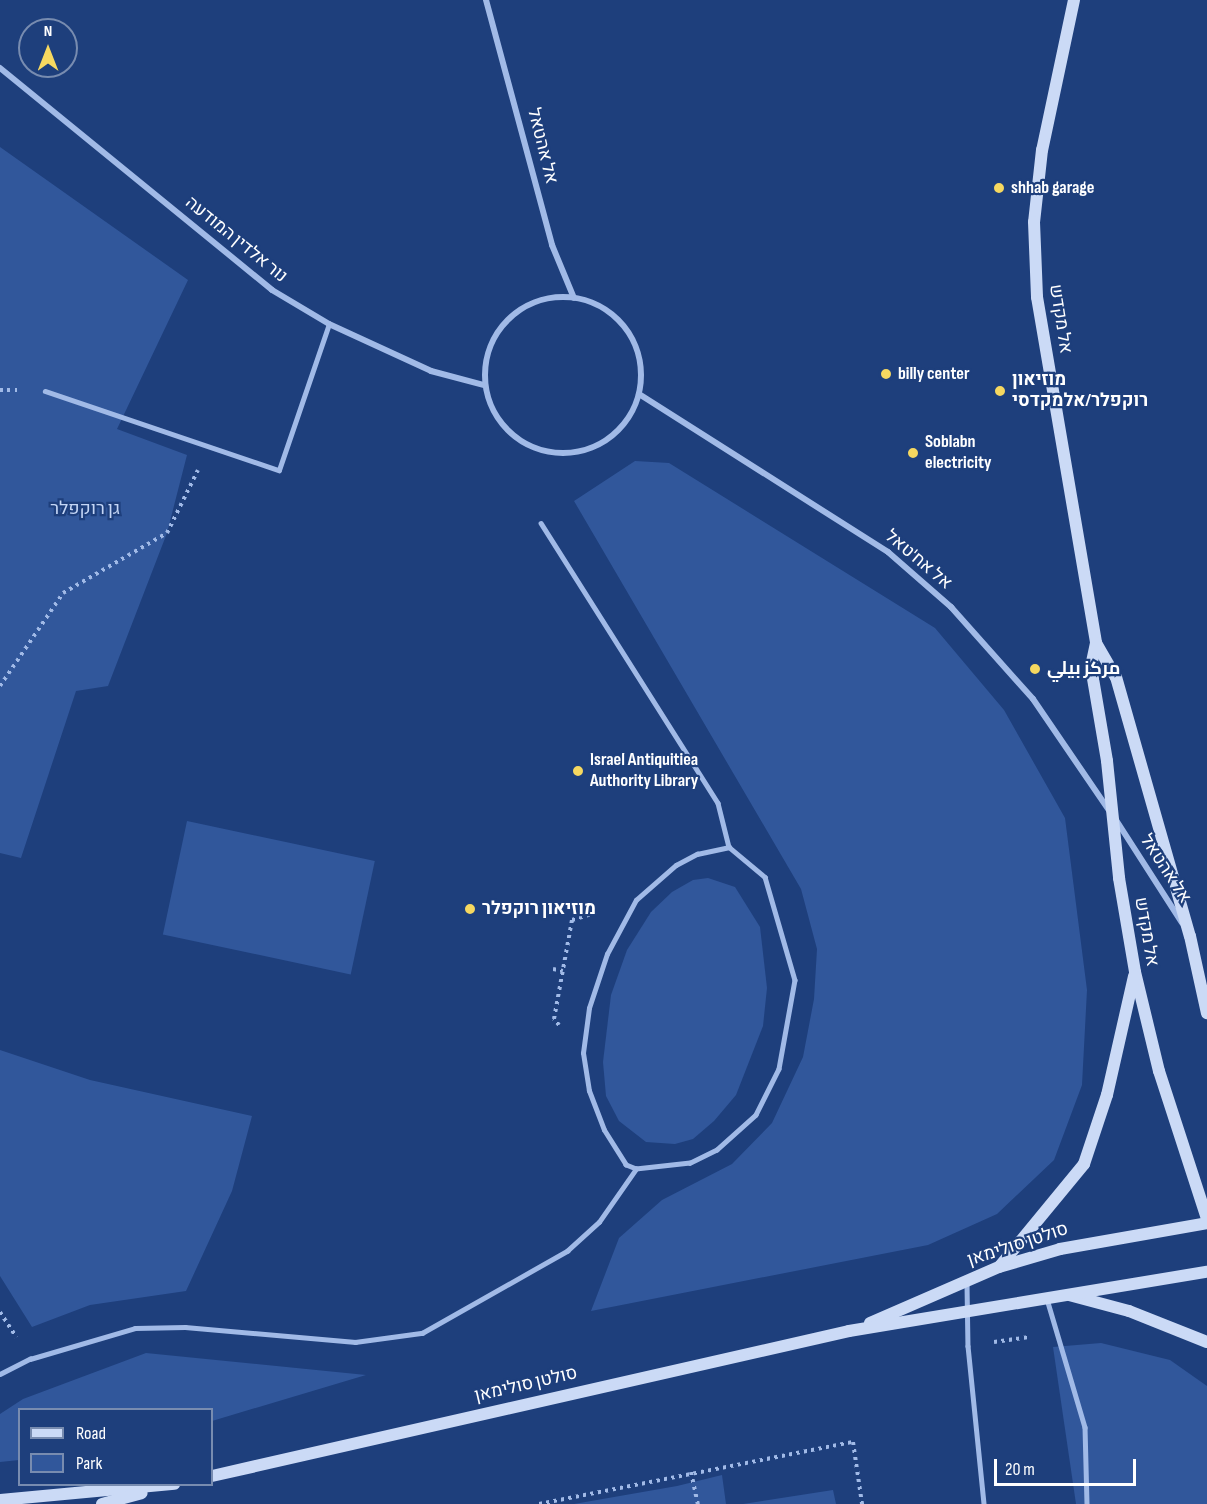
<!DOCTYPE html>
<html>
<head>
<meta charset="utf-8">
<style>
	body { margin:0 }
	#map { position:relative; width:1207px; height:1504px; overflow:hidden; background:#1e3f7c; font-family:"Sofia Sans Condensed",Cairo,Heebo,sans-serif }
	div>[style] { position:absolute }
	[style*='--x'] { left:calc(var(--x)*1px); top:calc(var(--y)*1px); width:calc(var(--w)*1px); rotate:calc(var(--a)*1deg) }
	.green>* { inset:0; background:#31579b; transform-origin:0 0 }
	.path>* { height:4px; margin-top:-2px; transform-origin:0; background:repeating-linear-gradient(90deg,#a1bae7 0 3px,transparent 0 7.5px) }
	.lane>* { height:4.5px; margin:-2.25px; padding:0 2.25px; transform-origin:2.25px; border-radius:2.25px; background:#a1bae7 }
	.street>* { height:6px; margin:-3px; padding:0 3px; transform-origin:3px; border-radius:3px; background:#a1bae7 }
	.street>.ring { margin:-3px; padding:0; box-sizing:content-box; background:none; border:6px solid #a1bae7; border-radius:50% }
	.secondary>* { height:12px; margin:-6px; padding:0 6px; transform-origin:6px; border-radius:6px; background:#cbdaf6 }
	.dots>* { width:16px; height:16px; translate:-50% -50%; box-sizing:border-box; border:3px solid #1e3f7c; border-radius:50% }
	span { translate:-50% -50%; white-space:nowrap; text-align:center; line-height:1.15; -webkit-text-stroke:4.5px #1e3f7c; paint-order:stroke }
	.street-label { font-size:18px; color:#fff }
	.poi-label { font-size:18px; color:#fff; font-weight:700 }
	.left { translate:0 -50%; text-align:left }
	.park-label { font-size:18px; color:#c4d6f6 }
	.legend { position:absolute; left:18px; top:1408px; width:195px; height:78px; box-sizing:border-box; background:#1e3f7c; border:2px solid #788cb0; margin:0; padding:8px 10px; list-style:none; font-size:18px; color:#fff }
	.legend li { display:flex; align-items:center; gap:12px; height:30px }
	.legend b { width:30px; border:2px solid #788cb0 }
	.north { position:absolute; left:18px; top:18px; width:60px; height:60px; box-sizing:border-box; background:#1e3f7c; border:2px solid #788cb0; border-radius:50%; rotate:0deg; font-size:16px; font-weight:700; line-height:24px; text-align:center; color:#fff }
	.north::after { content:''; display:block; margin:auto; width:21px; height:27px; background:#f6d860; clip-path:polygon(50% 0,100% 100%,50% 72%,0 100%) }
	.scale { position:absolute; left:994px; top:1459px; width:142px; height:27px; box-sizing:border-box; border:3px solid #fff; border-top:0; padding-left:8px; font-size:18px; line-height:21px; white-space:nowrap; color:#fff; -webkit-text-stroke:4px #1e3f7c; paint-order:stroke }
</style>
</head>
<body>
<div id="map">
	<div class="green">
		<div style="clip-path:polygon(0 147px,188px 280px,117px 429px,187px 455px,167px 533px,108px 686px,76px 691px,21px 858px,0 853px)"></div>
		<div style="clip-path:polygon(635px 461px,669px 463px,935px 628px,1004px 710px,1065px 818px,1087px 990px,1082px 1085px,1054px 1160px,997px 1214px,928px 1245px,591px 1311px,619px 1238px,662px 1200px,732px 1164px,772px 1123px,803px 1057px,814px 999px,817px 949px,801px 889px,574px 501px)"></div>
		<div style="left:187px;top:821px;width:192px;height:116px;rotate:12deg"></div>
		<div style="clip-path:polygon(708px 878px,735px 887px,760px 927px,767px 988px,763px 1026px,736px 1095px,714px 1121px,693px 1139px,675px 1144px,646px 1142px,619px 1121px,606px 1096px,603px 1062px,611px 995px,627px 950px,651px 912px,672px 892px,693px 880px)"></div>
		<div style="clip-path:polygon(0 1050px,90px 1080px,252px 1116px,232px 1191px,186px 1291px,90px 1305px,32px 1327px,0 1276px)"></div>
		<div style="clip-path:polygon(1101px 1343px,1170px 1360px,1207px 1386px,1207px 1504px,1076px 1504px,1053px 1347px)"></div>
		<div style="clip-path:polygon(146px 1353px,366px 1375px,212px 1421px,212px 1410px,20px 1410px,19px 1460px,0 1462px,0 1414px,23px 1399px)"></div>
		<div style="clip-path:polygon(722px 1475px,726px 1504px,574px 1504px,677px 1486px)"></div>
		<div style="clip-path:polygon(833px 1490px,836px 1504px,743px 1504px)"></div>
	</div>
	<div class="path">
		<div style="--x:0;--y:390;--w:17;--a:0"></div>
		<div style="--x:0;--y:686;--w:112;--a:-55.9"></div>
		<div style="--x:63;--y:593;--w:120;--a:-30"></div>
		<div style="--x:167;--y:533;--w:70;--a:-63.8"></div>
		<div style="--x:553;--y:969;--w:10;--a:11"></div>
		<div style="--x:559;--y:1025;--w:8;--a:-130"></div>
		<div style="--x:554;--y:1019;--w:101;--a:-79.7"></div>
		<div style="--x:572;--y:920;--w:27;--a:-17"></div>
		<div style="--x:0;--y:1312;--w:30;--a:57"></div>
		<div style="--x:994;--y:1342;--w:37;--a:-8"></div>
		<div style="--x:691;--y:1472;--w:33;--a:78"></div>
		<div style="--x:539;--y:1504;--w:320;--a:-11.2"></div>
		<div style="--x:853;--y:1442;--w:63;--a:81.7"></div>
	</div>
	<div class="lane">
		<div style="--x:45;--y:391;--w:247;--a:18.7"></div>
		<div style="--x:279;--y:470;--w:154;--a:-71.1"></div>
		<div style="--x:541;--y:523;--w:331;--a:57.7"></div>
		<div style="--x:718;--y:803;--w:45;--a:76"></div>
		<div style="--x:729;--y:847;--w:47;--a:39.8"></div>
		<div style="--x:765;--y:877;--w:107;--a:73.8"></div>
		<div style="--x:795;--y:980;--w:90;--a:100.2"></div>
		<div style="--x:779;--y:1069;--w:51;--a:116.6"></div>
		<div style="--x:756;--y:1115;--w:52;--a:138.1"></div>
		<div style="--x:717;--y:1150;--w:30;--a:154"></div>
		<div style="--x:690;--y:1163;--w:54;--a:173.7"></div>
		<div style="--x:636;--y:1169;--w:11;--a:-158"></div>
		<div style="--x:626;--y:1165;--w:41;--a:-122.2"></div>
		<div style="--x:604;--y:1130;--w:42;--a:-111"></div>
		<div style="--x:589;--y:1091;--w:38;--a:-99"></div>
		<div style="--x:583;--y:1053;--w:45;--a:-82.4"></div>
		<div style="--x:589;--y:1008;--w:57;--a:-71.6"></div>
		<div style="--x:607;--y:954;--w:61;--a:-61.8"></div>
		<div style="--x:636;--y:900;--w:53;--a:-41.2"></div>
		<div style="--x:676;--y:865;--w:24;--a:-28"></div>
		<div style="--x:697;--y:854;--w:33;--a:-12"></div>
		<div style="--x:967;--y:1284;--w:62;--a:89.1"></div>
		<div style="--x:968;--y:1346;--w:159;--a:84.2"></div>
		<div style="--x:1047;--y:1299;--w:134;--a:73.5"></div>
		<div style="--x:1085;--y:1427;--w:77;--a:88.5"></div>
		<div style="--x:0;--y:1374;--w:34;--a:-27"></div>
		<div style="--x:30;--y:1359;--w:109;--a:-16.4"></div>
		<div style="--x:135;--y:1328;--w:50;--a:-1.1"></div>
		<div style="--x:185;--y:1327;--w:171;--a:5"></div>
		<div style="--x:355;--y:1342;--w:68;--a:-7.7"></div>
		<div style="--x:422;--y:1333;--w:167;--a:-29.5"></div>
		<div style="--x:567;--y:1251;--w:43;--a:-42.2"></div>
		<div style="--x:599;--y:1222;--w:65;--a:-55.1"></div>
	</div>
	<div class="street">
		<div style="--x:486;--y:0;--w:254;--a:74.9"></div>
		<div style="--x:552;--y:245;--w:57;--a:67.5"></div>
		<div style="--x:0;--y:68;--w:351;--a:39.2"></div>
		<div style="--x:272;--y:290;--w:66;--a:30.8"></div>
		<div style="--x:329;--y:324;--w:112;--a:24.7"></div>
		<div style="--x:431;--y:371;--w:55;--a:14.8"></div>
		<div class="ring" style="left:485px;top:297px;width:150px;height:150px"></div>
		<div style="--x:639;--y:394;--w:295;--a:32.4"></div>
		<div style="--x:888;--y:552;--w:84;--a:41.1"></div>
		<div style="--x:951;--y:607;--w:123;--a:48.3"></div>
		<div style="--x:1033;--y:699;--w:137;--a:55.7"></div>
		<div style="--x:1116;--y:820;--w:122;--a:57.3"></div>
	</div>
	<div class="secondary">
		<div style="--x:1074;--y:0;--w:153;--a:102"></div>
		<div style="--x:1042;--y:150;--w:72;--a:96.3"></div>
		<div style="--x:1034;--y:222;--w:75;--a:87.7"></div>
		<div style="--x:1037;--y:297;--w:351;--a:80.3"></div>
		<div style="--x:1096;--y:643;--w:39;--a:60"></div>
		<div style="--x:1116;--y:677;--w:269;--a:74.1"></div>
		<div style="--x:1190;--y:936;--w:79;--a:77.6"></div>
		<div style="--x:1096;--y:643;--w:25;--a:102"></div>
		<div style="--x:1091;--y:667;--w:95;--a:80.3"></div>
		<div style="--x:1107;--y:761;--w:118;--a:84.1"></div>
		<div style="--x:1119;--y:878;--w:95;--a:80.3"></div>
		<div style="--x:1135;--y:972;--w:102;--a:76.4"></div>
		<div style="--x:1159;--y:1071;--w:156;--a:72"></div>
		<div style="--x:1000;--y:1266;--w:132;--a:-50.5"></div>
		<div style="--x:1084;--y:1164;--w:73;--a:-71.6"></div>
		<div style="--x:1107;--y:1095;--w:122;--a:-77.2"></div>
		<div style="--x:1069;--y:1295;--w:62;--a:14.9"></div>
		<div style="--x:1129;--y:1311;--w:84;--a:21.7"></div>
		<div style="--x:870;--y:1323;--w:141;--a:-23.5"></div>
		<div style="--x:999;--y:1267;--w:64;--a:-16.4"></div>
		<div style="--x:1060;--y:1249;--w:149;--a:-10"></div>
		<div style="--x:212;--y:1476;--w:653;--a:-12.82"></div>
		<div style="--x:849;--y:1331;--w:363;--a:-9.4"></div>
		<div style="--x:0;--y:1500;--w:175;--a:-5.3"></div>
		<div style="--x:102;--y:1504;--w:41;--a:-15.4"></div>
	</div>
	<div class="dots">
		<div style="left:999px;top:188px;background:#f6d860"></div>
		<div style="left:886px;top:374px;background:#f6d860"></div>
		<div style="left:1000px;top:391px;background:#f6d860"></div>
		<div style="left:913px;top:453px;background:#f6d860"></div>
		<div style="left:1035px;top:669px;background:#f6d860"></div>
		<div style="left:578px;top:771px;background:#f6d860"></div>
		<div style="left:470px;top:909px;background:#f6d860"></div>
	</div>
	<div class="street-label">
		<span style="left:542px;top:146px;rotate:76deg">אל אהטאל</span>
		<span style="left:236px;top:240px;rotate:39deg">נור אלדין המודעה</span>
		<span style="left:1060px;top:319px;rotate:81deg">אל מקדש</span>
		<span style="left:918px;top:560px;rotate:40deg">אל אח'טאל</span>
		<span style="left:1165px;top:869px;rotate:57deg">אל אהטאל</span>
		<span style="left:1146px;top:932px;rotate:80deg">אל מקדש</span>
		<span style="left:1018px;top:1245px;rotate:-18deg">סולטן סולימאן</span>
		<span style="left:526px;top:1385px;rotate:-13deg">סולטן סולימאן</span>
	</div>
	<div class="poi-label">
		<span class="left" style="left:1011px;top:188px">shhab garage</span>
		<span class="left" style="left:898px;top:374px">billy center</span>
		<span class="left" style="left:1012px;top:391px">מוזיאון<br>רוקפלר/אלמקדסי</span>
		<span class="left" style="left:925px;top:453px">Soblabn<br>electricity</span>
		<span class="left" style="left:1047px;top:669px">مركز بيلي</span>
		<span class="left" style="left:590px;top:771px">Israel Antiquitiea<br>Authority Library</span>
		<span class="left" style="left:482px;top:909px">מוזיאון רוקפלר</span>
	</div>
	<div class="park-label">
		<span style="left:85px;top:509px">גן רוקפלר</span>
	</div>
	<ul class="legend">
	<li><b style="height:8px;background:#cbdaf6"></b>Road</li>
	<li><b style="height:16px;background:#31579b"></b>Park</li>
	</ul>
	<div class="north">N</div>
	<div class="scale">20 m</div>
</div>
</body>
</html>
